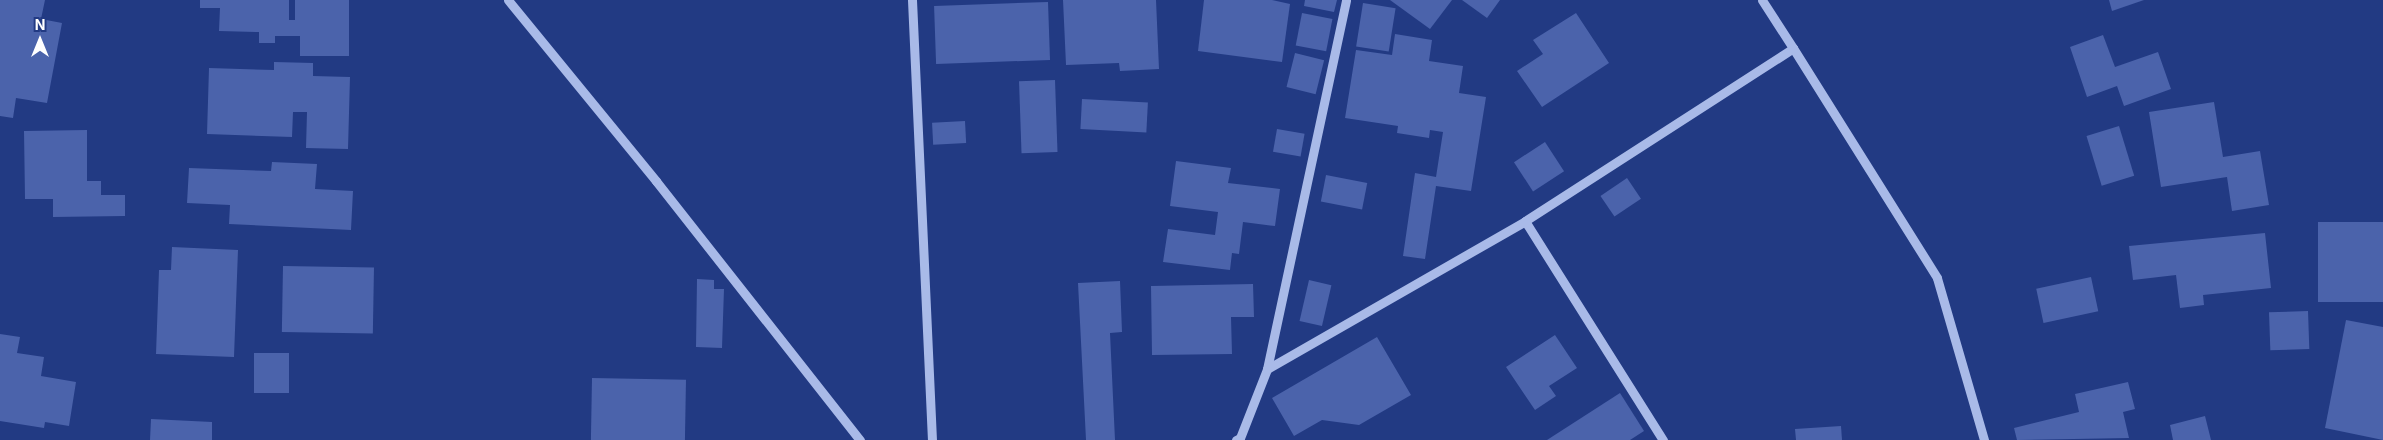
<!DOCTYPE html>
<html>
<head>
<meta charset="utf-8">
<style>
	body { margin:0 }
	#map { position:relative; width:2383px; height:440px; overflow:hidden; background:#223a83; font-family:Inter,sans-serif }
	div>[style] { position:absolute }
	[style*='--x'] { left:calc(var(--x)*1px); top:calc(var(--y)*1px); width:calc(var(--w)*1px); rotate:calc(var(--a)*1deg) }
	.building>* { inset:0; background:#4b63ab; transform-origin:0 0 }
	.minor>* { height:9px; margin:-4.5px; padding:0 4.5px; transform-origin:4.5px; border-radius:4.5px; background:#a9bae8 }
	span { translate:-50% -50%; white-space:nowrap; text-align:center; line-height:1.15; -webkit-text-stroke:4px #223a83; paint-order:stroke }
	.north { position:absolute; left:15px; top:15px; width:50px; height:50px; -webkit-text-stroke:4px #223a83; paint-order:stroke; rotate:0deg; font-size:14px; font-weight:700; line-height:20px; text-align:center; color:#fff }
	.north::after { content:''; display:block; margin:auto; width:18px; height:22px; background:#fff; clip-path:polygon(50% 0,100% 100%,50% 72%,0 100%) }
</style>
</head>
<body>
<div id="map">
	<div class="building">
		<div style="clip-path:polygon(0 0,45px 0,41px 19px,62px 23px,47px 103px,16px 98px,13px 118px,0 116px)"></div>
		<div style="clip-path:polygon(200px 0,289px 0,289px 20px,295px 20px,295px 0,349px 0,349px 56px,300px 56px,300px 36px,275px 36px,275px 43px,259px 43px,259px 32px,219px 31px,220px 8px,200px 8px)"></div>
		<div style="clip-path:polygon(1063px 0,1156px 0,1159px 69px,1120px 71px,1119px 63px,1066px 65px)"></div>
		<div style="clip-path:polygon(1204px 0,1272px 0,1290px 4px,1282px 62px,1198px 51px)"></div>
		<div style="clip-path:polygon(1305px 0,1337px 0,1334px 12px,1304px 6px)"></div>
		<div style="clip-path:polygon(1390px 0,1452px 0,1430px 29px)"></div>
		<div style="clip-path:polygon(1462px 0,1500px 0,1487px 18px)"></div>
		<div style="clip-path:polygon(2109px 0,2144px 0,2112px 11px)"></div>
		<div style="left:1048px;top:2px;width:58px;height:114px;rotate:88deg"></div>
		<div style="left:1363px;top:3px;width:33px;height:44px;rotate:9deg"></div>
		<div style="left:1302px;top:13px;width:31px;height:33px;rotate:11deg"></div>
		<div style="clip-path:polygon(1576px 13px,1609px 63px,1542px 107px,1517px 71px,1543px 54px,1533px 40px)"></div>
		<div style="clip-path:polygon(1395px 34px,1432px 40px,1429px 61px,1463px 66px,1459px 93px,1486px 97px,1471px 191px,1436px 186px,1425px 259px,1403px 256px,1415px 173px,1436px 177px,1443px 132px,1430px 130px,1429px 138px,1397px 133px,1398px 126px,1345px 118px,1356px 50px,1392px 55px)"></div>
		<div style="clip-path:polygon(2103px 35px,2115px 67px,2158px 52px,2171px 89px,2124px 106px,2117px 86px,2087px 97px,2070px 47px)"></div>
		<div style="left:1295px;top:53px;width:30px;height:35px;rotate:14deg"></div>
		<div style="clip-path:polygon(274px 62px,313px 63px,313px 76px,350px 77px,348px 149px,306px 148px,307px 112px,293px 112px,292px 137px,207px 134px,209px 68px,274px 70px)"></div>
		<div style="left:1055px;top:80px;width:72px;height:36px;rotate:88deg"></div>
		<div style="left:1082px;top:99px;width:66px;height:30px;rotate:3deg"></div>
		<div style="clip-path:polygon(2214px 102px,2223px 157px,2260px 151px,2269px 205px,2232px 211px,2227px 177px,2161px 187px,2149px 112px)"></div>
		<div style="left:965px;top:121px;width:22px;height:33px;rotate:87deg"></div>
		<div style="left:2119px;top:126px;width:52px;height:34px;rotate:73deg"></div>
		<div style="left:1277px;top:129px;width:28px;height:23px;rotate:10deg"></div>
		<div style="clip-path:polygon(87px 130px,87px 181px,101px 181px,101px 195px,125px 195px,125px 216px,53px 217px,53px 199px,25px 199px,24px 131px)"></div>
		<div style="left:1545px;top:142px;width:35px;height:37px;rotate:57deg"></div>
		<div style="clip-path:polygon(1176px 161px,1231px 168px,1228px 183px,1280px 189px,1275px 226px,1243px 222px,1239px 254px,1232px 253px,1230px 270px,1163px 262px,1168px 229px,1215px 235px,1218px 212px,1170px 206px)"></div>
		<div style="clip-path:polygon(272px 162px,317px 164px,315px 189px,353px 191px,351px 230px,229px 224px,230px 205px,187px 203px,189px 168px,271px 171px)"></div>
		<div style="left:1326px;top:175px;width:42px;height:27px;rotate:11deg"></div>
		<div style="left:1627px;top:178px;width:25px;height:32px;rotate:56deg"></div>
		<div style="left:2383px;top:222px;width:80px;height:65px;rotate:90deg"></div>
		<div style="clip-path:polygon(2265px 233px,2271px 288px,2203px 295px,2204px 305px,2180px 308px,2176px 275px,2133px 280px,2129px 246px)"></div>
		<div style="clip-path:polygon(172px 247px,238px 250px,234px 357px,156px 354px,159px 270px,171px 270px)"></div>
		<div style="left:283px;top:266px;width:91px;height:66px;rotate:1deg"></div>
		<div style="left:2091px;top:277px;width:35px;height:56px;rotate:78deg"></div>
		<div style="clip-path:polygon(697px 279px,714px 280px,714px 289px,724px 289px,722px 348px,696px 347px)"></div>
		<div style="left:1309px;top:280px;width:23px;height:42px;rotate:13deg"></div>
		<div style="clip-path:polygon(1120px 281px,1122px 332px,1110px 333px,1115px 440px,1086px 440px,1078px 283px)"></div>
		<div style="clip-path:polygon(1253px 284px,1254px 317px,1231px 317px,1232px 354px,1152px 355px,1151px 286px)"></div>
		<div style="left:2308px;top:311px;width:38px;height:39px;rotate:88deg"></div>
		<div style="clip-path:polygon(2346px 320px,2383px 327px,2383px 440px,2325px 428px)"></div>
		<div style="clip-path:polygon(0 334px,20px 337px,17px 353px,44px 357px,41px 376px,76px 382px,69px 426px,45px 422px,44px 428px,0 421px)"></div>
		<div style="clip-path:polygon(1555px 335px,1577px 368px,1549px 386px,1556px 396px,1535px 410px,1506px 367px)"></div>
		<div style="clip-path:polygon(1377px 337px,1411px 395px,1359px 425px,1322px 420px,1294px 436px,1272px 398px)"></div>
		<div style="left:254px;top:353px;width:35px;height:40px"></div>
		<div style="left:592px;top:378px;width:94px;height:62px;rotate:1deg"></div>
		<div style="clip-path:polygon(2128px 382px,2135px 409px,2123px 412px,2129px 438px,2017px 440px,2014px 428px,2079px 412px,2075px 394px)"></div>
		<div style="clip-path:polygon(1620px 393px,1644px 431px,1630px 440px,1547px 440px)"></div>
		<div style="clip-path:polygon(2205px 416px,2211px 440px,2173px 440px,2170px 425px)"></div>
		<div style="clip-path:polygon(151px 419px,212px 422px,212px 440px,150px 440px)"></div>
		<div style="clip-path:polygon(1841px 426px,1842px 440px,1796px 440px,1795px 429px)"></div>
	</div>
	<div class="minor">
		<div style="--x:508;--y:0;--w:234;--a:50.7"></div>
		<div style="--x:656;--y:181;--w:330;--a:51.8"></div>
		<div style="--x:912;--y:0;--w:440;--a:87.4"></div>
		<div style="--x:1793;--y:48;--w:271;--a:57.9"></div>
		<div style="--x:1937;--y:278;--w:169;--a:73.8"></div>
		<div style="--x:1525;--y:221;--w:319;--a:-32.8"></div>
		<div style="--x:1793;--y:48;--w:57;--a:-122.9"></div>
		<div style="--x:1267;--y:369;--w:377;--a:-77.9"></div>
		<div style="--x:1236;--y:440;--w:4;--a:-27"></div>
		<div style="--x:1240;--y:438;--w:74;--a:-68.6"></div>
		<div style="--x:1267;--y:369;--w:297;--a:-29.8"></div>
		<div style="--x:1525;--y:221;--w:259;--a:57.8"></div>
	</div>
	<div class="north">N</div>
</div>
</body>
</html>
